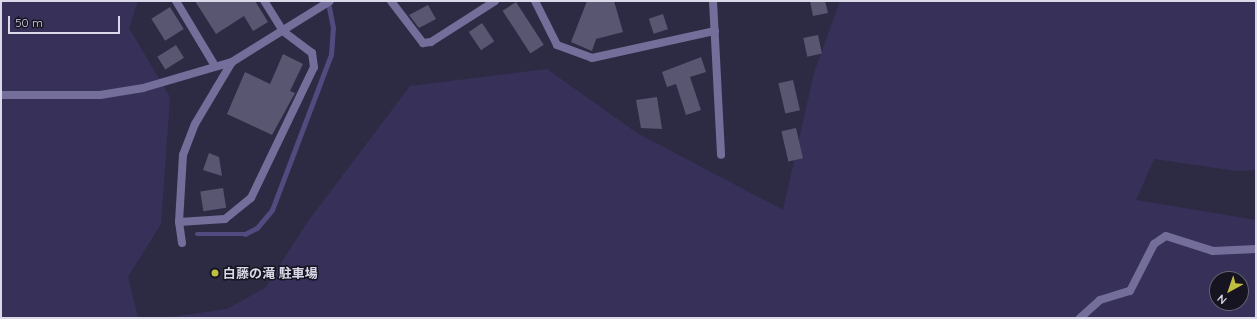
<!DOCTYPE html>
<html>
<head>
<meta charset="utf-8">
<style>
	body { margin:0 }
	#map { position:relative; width:1257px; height:319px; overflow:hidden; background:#2d2a43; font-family:Quicksand,"Noto Sans JP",sans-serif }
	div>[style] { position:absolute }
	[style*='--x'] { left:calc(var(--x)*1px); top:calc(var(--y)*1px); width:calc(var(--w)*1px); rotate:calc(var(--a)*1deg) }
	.green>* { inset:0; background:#37315a }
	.stream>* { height:4.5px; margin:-2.25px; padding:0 2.25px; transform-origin:2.25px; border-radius:2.25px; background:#524b80 }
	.building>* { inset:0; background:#585671; transform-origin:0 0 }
	.minor>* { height:8px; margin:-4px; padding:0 4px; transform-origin:4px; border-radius:4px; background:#736f9a }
	.dots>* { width:11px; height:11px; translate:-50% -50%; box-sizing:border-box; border:2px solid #151420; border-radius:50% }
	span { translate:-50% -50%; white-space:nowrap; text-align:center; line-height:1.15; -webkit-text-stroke:3px #151420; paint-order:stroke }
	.poi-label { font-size:13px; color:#dad9e9; font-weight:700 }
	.left { translate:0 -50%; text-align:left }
	.frame { position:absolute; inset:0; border:2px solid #dad9e9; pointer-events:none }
	.north { position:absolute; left:1209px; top:271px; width:40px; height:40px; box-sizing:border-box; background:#151420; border:1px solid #646370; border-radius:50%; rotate:220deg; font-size:11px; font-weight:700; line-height:16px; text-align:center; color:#dad9e9 }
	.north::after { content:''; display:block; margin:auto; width:14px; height:18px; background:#c0be41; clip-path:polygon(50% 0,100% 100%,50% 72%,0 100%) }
	.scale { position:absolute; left:8px; top:16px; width:112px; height:18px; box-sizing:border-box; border:2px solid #dad9e9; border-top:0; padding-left:5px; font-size:12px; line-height:14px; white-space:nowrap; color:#dad9e9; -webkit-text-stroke:3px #151420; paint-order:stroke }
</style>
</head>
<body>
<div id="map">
	<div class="green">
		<div style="clip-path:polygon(1px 1px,138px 1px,129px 28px,170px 97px,161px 224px,128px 277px,138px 318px,1px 318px)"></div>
		<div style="clip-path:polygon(evenodd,840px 1px,1256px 1px,1256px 170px,1237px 171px,1154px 159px,1136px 200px,1256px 220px,1256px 318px,165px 318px,227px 309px,266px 287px,306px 224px,410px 86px,547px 69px,637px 133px,783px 210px,814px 73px,840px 1px,1217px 279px,1241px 279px,1241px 303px,1217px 303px,1217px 279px)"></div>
	</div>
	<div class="stream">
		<div style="--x:197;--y:234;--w:48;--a:0"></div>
		<div style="--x:245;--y:234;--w:13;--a:-27"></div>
		<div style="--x:257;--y:228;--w:23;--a:-50"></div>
		<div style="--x:272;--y:210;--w:166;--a:-69.2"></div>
		<div style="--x:331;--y:55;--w:27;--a:-86"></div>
		<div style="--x:333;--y:28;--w:26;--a:-101"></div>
	</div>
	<div class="building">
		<div style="clip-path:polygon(195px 1px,255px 1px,268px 22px,253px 31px,244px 16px,216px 34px)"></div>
		<div style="clip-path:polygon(587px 1px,614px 1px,623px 32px,596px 39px,592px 51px,571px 42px)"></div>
		<div style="clip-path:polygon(810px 1px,825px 1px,828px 13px,813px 16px)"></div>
		<div style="left:516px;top:2px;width:51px;height:16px;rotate:57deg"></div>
		<div style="clip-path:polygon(428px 5px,436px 19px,419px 28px,409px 15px)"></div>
		<div style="left:170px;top:7px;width:26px;height:22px;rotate:58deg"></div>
		<div style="left:663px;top:14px;width:16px;height:15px;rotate:72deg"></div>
		<div style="left:482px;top:23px;width:22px;height:16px;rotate:56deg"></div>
		<div style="left:818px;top:35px;width:19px;height:15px;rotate:78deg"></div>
		<div style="left:176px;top:45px;width:15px;height:22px;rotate:58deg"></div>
		<div style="clip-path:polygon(283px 54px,303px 64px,290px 91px,295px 93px,272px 135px,227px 114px,245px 72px,270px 84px)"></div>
		<div style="clip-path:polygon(701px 57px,706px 72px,690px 77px,701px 110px,686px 115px,676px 84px,667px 87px,662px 72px)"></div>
		<div style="left:793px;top:80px;width:31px;height:15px;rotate:77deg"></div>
		<div style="clip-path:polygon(657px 97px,662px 129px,641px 128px,636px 100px)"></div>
		<div style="left:796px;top:128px;width:31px;height:15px;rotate:77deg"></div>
		<div style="clip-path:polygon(209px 153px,219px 157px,222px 176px,203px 170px)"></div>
		<div style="left:223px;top:188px;width:20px;height:23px;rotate:81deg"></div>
	</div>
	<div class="minor">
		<div style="--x:176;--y:1;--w:76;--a:59"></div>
		<div style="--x:391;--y:1;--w:53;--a:52.7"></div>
		<div style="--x:423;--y:43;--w:8;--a:-7"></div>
		<div style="--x:431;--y:42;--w:76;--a:-32.6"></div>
		<div style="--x:535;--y:1;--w:49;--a:63.4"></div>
		<div style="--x:557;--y:45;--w:37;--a:20"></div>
		<div style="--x:592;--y:58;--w:126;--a:-12.4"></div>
		<div style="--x:713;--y:1;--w:154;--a:87"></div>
		<div style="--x:1;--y:95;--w:99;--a:0"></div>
		<div style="--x:100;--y:95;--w:44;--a:-9.2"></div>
		<div style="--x:143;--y:88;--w:93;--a:-16.3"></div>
		<div style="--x:232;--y:62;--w:115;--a:-31.9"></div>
		<div style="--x:179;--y:222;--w:46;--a:-3.7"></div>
		<div style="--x:225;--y:219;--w:33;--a:-39"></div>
		<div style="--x:251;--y:198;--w:145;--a:-64.3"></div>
		<div style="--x:314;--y:67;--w:14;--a:-98"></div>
		<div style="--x:312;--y:53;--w:36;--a:-143"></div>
		<div style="--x:283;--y:31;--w:36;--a:-122"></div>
		<div style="--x:182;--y:243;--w:21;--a:-98"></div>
		<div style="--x:179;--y:222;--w:67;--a:-86.6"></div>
		<div style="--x:183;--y:155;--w:33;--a:-69"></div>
		<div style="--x:195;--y:124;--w:72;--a:-59.2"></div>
		<div style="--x:1080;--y:318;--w:27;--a:-42"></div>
		<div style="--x:1100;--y:300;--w:31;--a:-17"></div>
		<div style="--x:1130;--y:291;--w:53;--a:-62.9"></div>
		<div style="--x:1154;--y:244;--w:14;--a:-34"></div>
		<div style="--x:1166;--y:236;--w:49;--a:17.7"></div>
		<div style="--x:1213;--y:251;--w:43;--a:-2.7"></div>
	</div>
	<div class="dots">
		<div style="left:215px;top:273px;background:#c0be41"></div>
	</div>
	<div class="poi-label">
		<span class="left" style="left:223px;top:273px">白藤の滝 駐車場</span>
	</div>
	<div class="frame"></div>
	<div class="north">N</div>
	<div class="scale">50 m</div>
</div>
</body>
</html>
